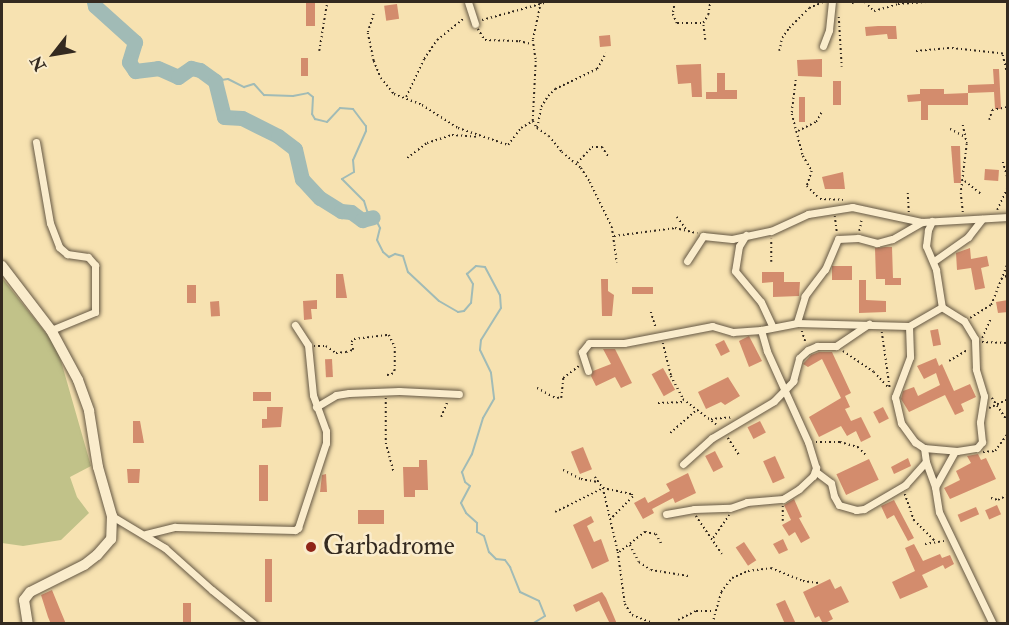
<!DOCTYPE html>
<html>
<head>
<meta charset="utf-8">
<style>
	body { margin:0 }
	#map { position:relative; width:1009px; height:625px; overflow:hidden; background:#f7e2b1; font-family:"IM FELL Double Pica",serif }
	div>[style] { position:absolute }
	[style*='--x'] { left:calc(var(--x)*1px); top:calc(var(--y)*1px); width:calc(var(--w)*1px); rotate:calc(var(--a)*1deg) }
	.green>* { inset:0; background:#c1c289 }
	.stream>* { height:2px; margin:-1px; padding:0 1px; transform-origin:1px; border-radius:1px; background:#a1bbb6 }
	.river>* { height:15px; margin:-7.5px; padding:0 7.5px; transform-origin:7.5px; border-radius:7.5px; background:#a1bbb6 }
	.building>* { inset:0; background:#d38c6d; transform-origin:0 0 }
	.path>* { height:1.5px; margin-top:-0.75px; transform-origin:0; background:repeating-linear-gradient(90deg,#342a20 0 1.5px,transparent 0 4.5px) }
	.roads { filter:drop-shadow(0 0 2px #655844) drop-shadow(0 0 2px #655844) }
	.street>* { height:7px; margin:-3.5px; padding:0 3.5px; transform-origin:3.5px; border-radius:3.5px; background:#faeccc }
	.secondary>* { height:10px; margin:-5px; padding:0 5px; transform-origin:5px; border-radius:5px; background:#faeccc }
	.dots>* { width:16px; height:16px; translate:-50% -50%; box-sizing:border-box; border:3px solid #faeccc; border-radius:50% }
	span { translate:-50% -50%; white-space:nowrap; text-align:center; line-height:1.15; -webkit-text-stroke:5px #faeccc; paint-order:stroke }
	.poi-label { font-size:26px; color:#342a20 }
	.left { translate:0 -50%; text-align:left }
	.frame { position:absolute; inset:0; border:3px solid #342a20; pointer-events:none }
	.north { position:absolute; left:24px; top:24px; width:60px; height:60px; -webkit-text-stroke:4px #faeccc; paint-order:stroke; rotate:239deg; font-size:16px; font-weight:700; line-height:24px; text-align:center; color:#342a20 }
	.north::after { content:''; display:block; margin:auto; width:21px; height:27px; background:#342a20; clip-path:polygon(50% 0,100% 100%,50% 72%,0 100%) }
</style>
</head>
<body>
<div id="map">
	<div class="green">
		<div style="clip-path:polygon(2px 278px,57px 347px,91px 466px,70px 477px,77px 497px,89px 513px,61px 540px,23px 546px,2px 543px)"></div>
	</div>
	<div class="stream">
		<div style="--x:215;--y:81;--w:13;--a:-9"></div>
		<div style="--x:228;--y:79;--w:18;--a:27"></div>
		<div style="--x:244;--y:87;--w:10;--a:-17"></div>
		<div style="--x:254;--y:84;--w:15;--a:48"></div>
		<div style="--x:264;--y:95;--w:29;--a:2"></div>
		<div style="--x:293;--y:96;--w:15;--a:-11"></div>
		<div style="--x:308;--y:93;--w:6;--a:39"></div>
		<div style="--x:313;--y:97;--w:17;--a:93"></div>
		<div style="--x:312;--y:114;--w:6;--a:59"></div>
		<div style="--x:315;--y:119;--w:12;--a:14"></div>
		<div style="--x:327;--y:122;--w:19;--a:-47"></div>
		<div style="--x:340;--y:108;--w:13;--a:4"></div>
		<div style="--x:353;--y:109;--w:21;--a:53"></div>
		<div style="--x:366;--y:126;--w:5;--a:90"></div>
		<div style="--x:366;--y:131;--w:32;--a:114"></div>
		<div style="--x:353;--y:160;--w:12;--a:85"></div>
		<div style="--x:354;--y:172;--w:14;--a:150"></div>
		<div style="--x:342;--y:179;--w:31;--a:45"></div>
		<div style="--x:364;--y:201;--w:10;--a:73"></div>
		<div style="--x:367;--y:211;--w:15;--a:48"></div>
		<div style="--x:377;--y:222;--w:7;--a:63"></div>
		<div style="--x:380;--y:228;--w:12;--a:104"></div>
		<div style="--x:377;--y:240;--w:13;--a:63"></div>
		<div style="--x:383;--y:252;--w:8;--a:40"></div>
		<div style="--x:389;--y:257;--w:7;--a:-27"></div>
		<div style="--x:395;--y:254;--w:8;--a:14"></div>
		<div style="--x:403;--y:256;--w:17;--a:73"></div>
		<div style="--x:408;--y:272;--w:42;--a:43.1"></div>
		<div style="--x:439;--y:301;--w:22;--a:30"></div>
		<div style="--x:458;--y:312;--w:6;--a:-9"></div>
		<div style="--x:464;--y:311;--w:11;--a:-49"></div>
		<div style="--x:471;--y:303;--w:19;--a:-84"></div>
		<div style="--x:473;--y:284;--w:12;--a:-121"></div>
		<div style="--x:467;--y:274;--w:12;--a:-42"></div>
		<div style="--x:476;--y:266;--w:9;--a:6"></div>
		<div style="--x:485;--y:267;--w:32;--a:62"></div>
		<div style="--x:500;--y:295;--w:13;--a:86"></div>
		<div style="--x:501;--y:308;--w:38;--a:122"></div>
		<div style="--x:481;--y:340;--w:10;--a:96"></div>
		<div style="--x:480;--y:350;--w:25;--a:64"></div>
		<div style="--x:491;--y:373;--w:26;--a:83"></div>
		<div style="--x:494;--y:399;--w:22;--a:120"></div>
		<div style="--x:483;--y:418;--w:38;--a:107"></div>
		<div style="--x:472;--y:454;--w:21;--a:119"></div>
		<div style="--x:462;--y:472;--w:10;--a:73"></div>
		<div style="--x:465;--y:482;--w:6;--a:39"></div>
		<div style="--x:470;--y:486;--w:19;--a:118"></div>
		<div style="--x:461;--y:503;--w:11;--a:63"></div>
		<div style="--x:466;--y:513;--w:15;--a:42"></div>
		<div style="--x:477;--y:523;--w:9;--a:90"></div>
		<div style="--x:477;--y:532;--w:8;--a:30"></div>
		<div style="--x:484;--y:536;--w:17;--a:73"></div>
		<div style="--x:489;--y:552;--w:10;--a:45"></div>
		<div style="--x:496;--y:559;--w:9;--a:6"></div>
		<div style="--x:505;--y:560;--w:9;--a:54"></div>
		<div style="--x:510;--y:567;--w:27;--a:68"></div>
		<div style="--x:520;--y:592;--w:21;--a:25"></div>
		<div style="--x:539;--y:601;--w:16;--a:68"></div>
		<div style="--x:545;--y:616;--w:15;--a:148"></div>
	</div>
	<div class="river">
		<div style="--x:94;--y:2;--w:4;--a:76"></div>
		<div style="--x:95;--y:6;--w:54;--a:42"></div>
		<div style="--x:135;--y:42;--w:21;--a:107"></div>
		<div style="--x:129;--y:62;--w:11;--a:56"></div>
		<div style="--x:135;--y:71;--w:23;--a:-7"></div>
		<div style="--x:158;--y:68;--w:22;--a:24"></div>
		<div style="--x:178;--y:77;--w:16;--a:-35"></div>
		<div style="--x:191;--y:68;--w:9;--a:13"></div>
		<div style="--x:200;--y:70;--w:19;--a:36"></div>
		<div style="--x:215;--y:81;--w:37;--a:76"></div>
		<div style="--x:224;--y:117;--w:18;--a:3"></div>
		<div style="--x:242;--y:118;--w:40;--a:26.6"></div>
		<div style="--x:278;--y:136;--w:21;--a:37"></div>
		<div style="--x:295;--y:149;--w:31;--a:77"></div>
		<div style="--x:302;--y:179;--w:26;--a:47"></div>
		<div style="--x:320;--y:198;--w:25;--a:32"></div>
		<div style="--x:341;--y:211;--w:10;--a:6"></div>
		<div style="--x:351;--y:212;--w:14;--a:36"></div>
		<div style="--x:362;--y:220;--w:11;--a:-15"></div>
	</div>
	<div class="building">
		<div style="left:306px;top:2px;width:9px;height:24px"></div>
		<div style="left:397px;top:4px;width:15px;height:13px;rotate:82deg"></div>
		<div style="clip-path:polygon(878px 26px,896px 26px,897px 39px,888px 39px,887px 34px,866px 36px,865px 27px)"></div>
		<div style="left:610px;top:35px;width:11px;height:11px;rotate:85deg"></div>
		<div style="left:301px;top:58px;width:7px;height:18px"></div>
		<div style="clip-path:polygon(822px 59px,822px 77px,798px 76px,797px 60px)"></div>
		<div style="clip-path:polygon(701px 64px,702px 97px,692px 97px,691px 83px,678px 84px,676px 65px)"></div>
		<div style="clip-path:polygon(993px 69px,999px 69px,1001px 109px,995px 109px,994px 92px,968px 93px,968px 85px,994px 84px)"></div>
		<div style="clip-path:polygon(717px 73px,725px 73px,725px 90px,737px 90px,737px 99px,706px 99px,706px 92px,717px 92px)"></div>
		<div style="left:833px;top:81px;width:8px;height:24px"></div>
		<div style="clip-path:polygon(920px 89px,944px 89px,944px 94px,968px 93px,968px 105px,928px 105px,928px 120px,921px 120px,921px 101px,908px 102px,907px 95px,920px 94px)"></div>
		<div style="left:799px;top:97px;width:6px;height:25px"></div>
		<div style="clip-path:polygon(951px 146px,960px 146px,961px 183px,954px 183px)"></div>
		<div style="left:985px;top:169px;width:14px;height:11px;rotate:4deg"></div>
		<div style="clip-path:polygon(843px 172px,845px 189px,825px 189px,822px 177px)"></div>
		<div style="clip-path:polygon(885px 247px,892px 247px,893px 278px,901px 278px,901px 285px,885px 285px,885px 279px,876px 279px,875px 248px)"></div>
		<div style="clip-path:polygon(970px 248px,971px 259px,987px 256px,989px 266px,981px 268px,985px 288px,975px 290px,971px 268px,957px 270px,956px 253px)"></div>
		<div style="left:852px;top:266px;width:14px;height:20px;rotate:90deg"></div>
		<div style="clip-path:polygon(762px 272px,784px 272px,784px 282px,800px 282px,799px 296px,773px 297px,773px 282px,762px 283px)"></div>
		<div style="clip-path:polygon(336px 274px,343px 274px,347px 298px,336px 298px)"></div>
		<div style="clip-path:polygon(601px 279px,608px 279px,608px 291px,614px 295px,612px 316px,602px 316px)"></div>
		<div style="clip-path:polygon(859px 280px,866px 280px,866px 300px,886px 301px,886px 312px,859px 313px)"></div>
		<div style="left:187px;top:285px;width:9px;height:18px"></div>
		<div style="left:653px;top:287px;width:7px;height:21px;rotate:90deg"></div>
		<div style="clip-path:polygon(317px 300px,317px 309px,311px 309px,312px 319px,304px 320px,303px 301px)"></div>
		<div style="clip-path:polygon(1008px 300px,1008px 312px,998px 313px,996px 302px)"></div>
		<div style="left:219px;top:301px;width:15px;height:9px;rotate:86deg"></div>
		<div style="left:938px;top:329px;width:16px;height:8px;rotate:79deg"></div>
		<div style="clip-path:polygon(749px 336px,762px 361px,749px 367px,739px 341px)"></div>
		<div style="left:724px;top:340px;width:13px;height:10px;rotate:63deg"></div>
		<div style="clip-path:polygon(603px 349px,615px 349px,632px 383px,621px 388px,615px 377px,596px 386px,591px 376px,593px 371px,611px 364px)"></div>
		<div style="clip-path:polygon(819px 352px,832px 352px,851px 393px,845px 396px,850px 407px,845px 409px,851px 421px,861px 417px,871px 437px,861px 442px,856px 431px,847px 436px,841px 426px,819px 437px,809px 417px,841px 398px,822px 359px,808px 367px,803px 364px,811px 355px)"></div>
		<div style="clip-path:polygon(936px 358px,939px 366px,942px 364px,954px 391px,970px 384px,976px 397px,961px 404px,964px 411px,955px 415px,945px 395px,909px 412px,901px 399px,903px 391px,914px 387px,918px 396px,940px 385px,936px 373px,924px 379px,917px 366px)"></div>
		<div style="left:332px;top:359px;width:18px;height:7px;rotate:87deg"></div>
		<div style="left:663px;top:368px;width:25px;height:13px;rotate:61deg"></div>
		<div style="clip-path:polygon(728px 377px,740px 396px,725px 405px,721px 402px,706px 409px,698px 392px)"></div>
		<div style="left:253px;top:392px;width:18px;height:9px"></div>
		<div style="clip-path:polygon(267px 407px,283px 407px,281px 427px,262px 428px,262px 419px,267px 419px)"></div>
		<div style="left:883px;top:407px;width:13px;height:11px;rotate:63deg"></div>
		<div style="clip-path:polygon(133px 421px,140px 421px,144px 443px,133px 443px)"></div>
		<div style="left:760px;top:421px;width:13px;height:14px;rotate:63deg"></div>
		<div style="left:583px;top:447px;width:24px;height:13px;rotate:68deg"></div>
		<div style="left:715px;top:451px;width:18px;height:11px;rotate:63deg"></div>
		<div style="clip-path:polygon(978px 454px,981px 460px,986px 458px,996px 479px,950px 499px,944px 488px,960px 480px,956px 471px,971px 463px,967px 456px)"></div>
		<div style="left:775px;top:456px;width:24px;height:13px;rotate:66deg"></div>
		<div style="clip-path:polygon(908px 458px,911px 466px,894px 474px,891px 467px)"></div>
		<div style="left:869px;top:459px;width:23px;height:36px;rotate:65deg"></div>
		<div style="clip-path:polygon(419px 460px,427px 460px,428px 490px,415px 490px,415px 497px,404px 497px,403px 467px,419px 467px)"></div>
		<div style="left:259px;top:465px;width:9px;height:36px"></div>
		<div style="clip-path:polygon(127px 469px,140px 469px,139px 483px,128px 483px)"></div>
		<div style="clip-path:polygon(688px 473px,696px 493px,675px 503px,673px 498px,652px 509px,654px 513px,643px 519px,634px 503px,645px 497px,648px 503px,670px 491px,666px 484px)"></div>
		<div style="clip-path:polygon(326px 474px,327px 492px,320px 492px,322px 475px)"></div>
		<div style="clip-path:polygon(794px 499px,802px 517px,799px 518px,810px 538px,801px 543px,795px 532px,789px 536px,782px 525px,791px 520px,784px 505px)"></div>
		<div style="clip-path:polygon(894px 500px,914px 538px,908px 541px,894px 515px,887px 519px,881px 506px)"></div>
		<div style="left:997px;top:505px;width:10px;height:13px;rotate:66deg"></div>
		<div style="left:976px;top:507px;width:8px;height:20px;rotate:67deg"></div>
		<div style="left:358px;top:510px;width:26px;height:14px"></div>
		<div style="clip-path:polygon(591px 516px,594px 522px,587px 526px,594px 542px,601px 539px,609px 561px,592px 569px,573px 525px)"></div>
		<div style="clip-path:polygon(783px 539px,788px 550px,779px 554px,773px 544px)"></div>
		<div style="left:744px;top:542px;width:22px;height:10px;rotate:56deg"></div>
		<div style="clip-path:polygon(914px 544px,923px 561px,940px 554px,942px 558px,950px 555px,954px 564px,945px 569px,943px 565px,922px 575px,928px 587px,900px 599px,892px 582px,915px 571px,905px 548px)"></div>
		<div style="left:265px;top:559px;width:7px;height:43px"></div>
		<div style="clip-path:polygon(830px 579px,835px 589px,841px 586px,849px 602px,829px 611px,833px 619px,823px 624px,819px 616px,815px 618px,803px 592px)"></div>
		<div style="clip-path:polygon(52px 590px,61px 612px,66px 624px,51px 624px,48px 617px,41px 595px)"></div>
		<div style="clip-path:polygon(602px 592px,606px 598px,617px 624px,610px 624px,599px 601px,576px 612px,573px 605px)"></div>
		<div style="clip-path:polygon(785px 600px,796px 624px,785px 624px,776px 604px)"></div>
		<div style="left:183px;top:603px;width:8px;height:19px"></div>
	</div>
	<div class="path">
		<div style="--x:675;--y:2;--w:12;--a:99"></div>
		<div style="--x:673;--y:14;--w:10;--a:66"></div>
		<div style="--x:677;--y:23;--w:26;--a:0"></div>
		<div style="--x:865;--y:2;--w:13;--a:45"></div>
		<div style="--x:874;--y:11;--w:25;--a:-16"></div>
		<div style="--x:898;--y:4;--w:32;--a:-4"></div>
		<div style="--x:541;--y:3;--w:38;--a:102"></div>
		<div style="--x:533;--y:40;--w:21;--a:82"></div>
		<div style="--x:536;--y:61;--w:60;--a:92.9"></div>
		<div style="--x:533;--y:121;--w:8;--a:60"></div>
		<div style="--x:537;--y:128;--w:14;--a:34"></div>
		<div style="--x:549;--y:136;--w:21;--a:51"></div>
		<div style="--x:562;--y:152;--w:25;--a:40"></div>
		<div style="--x:581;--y:168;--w:17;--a:57"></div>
		<div style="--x:590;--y:182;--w:50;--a:63.9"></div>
		<div style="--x:612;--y:227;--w:36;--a:82"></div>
		<div style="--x:852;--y:4;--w:2;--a:-63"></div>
		<div style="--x:374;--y:14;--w:20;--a:108"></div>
		<div style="--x:368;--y:33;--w:29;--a:78"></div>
		<div style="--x:374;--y:61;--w:18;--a:68"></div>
		<div style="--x:381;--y:78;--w:21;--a:51"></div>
		<div style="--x:394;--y:94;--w:30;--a:21"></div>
		<div style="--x:422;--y:105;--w:43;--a:32.6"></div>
		<div style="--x:458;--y:128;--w:53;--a:18.8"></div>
		<div style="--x:508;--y:145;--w:21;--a:-53"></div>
		<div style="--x:521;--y:128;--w:14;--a:-30"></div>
		<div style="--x:839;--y:17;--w:50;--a:86.6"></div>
		<div style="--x:482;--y:20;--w:68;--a:-15.3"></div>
		<div style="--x:478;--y:29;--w:13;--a:58"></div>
		<div style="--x:485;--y:40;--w:34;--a:2"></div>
		<div style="--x:519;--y:41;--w:13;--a:13"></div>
		<div style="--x:705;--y:40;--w:17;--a:-97"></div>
		<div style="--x:703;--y:23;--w:9;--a:-58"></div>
		<div style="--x:708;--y:15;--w:13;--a:-81"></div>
		<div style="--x:319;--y:51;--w:50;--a:-80.7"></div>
		<div style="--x:779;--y:51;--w:13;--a:-77"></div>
		<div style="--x:782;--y:38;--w:12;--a:-55"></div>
		<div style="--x:789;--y:28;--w:28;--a:-45"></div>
		<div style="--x:809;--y:8;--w:15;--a:-23"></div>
		<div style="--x:916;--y:51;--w:36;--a:-5"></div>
		<div style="--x:952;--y:48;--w:56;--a:6.1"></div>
		<div style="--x:1003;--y:55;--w:22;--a:77"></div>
		<div style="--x:796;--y:80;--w:34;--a:97"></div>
		<div style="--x:792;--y:114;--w:43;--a:75.3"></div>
		<div style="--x:803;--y:156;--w:17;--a:59"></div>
		<div style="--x:812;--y:171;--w:16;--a:108"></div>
		<div style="--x:807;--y:186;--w:18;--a:45"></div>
		<div style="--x:820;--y:199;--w:23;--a:2"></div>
		<div style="--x:406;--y:97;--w:42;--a:-64.7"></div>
		<div style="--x:424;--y:59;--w:23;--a:-56"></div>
		<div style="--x:437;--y:40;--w:35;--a:-39"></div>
		<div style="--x:989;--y:120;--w:10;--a:-73"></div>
		<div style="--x:992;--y:110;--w:16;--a:-11"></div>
		<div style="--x:963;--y:125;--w:19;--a:78"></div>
		<div style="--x:967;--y:144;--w:49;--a:97"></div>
		<div style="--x:961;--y:193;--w:20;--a:84"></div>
		<div style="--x:537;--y:128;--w:21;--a:-79"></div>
		<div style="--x:541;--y:107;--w:13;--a:-58"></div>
		<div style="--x:548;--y:96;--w:10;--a:-45"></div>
		<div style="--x:555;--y:89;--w:47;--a:-25.5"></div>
		<div style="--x:597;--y:69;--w:18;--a:-61"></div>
		<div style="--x:950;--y:129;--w:17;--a:28"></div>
		<div style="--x:798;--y:131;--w:20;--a:-27"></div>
		<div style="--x:816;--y:122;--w:13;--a:-61"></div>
		<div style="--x:407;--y:158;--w:25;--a:-37"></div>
		<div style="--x:427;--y:143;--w:26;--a:-18"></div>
		<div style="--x:452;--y:135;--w:26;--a:4"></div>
		<div style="--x:1003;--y:162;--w:19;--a:74"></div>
		<div style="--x:577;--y:163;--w:22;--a:-47"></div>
		<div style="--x:592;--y:147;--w:10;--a:0"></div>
		<div style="--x:602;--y:147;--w:11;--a:56"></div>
		<div style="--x:965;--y:181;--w:22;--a:39"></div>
		<div style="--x:908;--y:193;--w:20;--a:87"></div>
		<div style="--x:997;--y:210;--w:26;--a:-65"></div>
		<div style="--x:835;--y:216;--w:16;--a:83"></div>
		<div style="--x:677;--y:217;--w:15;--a:53"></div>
		<div style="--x:859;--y:231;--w:13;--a:-77"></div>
		<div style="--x:614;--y:236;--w:62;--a:-7.5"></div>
		<div style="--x:675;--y:228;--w:23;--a:13"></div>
		<div style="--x:771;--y:262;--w:23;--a:-90"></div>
		<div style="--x:1001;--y:279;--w:8;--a:-30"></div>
		<div style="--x:651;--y:312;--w:17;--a:73"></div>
		<div style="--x:970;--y:318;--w:25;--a:-32"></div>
		<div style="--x:991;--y:305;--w:46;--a:-68.4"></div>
		<div style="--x:802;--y:331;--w:13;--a:72"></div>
		<div style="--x:882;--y:332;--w:58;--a:82"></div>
		<div style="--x:982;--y:338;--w:20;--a:-66"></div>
		<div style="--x:982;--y:342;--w:26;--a:2"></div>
		<div style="--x:663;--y:343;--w:34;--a:76"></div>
		<div style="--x:671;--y:376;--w:26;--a:62"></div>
		<div style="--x:683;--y:399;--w:43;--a:37.4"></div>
		<div style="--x:314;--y:346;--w:12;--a:0"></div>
		<div style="--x:326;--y:346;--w:12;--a:35"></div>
		<div style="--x:336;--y:353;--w:10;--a:-6"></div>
		<div style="--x:346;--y:352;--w:7;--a:-16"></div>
		<div style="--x:353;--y:350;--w:8;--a:-104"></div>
		<div style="--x:351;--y:342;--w:4;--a:-45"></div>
		<div style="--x:354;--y:339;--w:35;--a:-7"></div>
		<div style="--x:389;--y:335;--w:13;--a:63"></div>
		<div style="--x:395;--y:347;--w:23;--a:90"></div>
		<div style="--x:395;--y:370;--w:4;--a:117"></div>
		<div style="--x:393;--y:374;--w:8;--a:166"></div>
		<div style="--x:843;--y:351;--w:37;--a:34"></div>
		<div style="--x:874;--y:372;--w:21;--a:47"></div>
		<div style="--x:949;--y:361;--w:21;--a:-31"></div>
		<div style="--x:537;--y:388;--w:18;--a:29"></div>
		<div style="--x:553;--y:397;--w:8;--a:7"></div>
		<div style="--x:561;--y:398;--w:20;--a:-84"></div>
		<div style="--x:563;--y:378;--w:20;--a:-37"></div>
		<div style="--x:386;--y:398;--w:45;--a:90"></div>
		<div style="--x:386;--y:443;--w:30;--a:75"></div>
		<div style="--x:992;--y:398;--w:29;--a:56"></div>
		<div style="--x:658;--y:403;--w:27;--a:-2"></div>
		<div style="--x:989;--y:408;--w:21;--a:-25"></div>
		<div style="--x:441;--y:417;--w:16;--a:-68"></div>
		<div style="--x:711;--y:419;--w:21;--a:-5"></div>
		<div style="--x:670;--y:433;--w:35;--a:-41"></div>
		<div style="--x:728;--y:438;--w:20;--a:57"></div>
		<div style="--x:816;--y:442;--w:24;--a:0"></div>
		<div style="--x:840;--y:442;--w:19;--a:16"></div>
		<div style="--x:858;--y:447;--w:13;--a:45"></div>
		<div style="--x:983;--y:452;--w:12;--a:-5"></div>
		<div style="--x:995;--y:451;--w:22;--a:-54"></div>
		<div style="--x:563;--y:470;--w:20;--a:27"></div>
		<div style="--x:581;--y:479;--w:17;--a:10"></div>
		<div style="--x:595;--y:477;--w:14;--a:54"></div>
		<div style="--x:603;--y:488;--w:30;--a:12"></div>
		<div style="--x:632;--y:494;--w:3;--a:72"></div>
		<div style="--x:633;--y:497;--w:31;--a:135"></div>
		<div style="--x:905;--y:494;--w:28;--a:71"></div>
		<div style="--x:914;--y:520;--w:31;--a:45"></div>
		<div style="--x:991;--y:498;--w:7;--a:16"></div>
		<div style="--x:998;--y:500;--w:11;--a:-27"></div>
		<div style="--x:783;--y:506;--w:15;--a:90"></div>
		<div style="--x:555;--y:512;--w:54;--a:-26.6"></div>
		<div style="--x:603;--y:488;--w:66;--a:76.8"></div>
		<div style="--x:618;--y:552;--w:52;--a:82.3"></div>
		<div style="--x:625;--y:604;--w:13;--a:58"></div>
		<div style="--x:632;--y:615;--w:25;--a:21"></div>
		<div style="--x:696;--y:516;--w:46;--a:55.6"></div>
		<div style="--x:713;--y:538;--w:28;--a:-55"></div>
		<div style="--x:925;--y:544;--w:20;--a:-9"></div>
		<div style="--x:630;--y:545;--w:19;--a:62"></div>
		<div style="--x:639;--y:562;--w:14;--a:34"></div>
		<div style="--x:651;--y:570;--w:38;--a:9"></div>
		<div style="--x:619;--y:552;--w:33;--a:-38"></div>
		<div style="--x:645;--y:532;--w:11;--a:10"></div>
		<div style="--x:656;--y:534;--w:13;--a:61"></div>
		<div style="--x:678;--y:620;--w:20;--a:-27"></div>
		<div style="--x:696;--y:611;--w:17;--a:0"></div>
		<div style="--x:712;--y:624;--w:33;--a:-74"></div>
		<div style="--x:721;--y:592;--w:18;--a:-52"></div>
		<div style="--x:732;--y:578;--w:17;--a:-24"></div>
		<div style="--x:748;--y:571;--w:23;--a:-7"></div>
		<div style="--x:771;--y:568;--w:35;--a:22"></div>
		<div style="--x:803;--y:581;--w:16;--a:7"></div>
	</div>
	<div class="roads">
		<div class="street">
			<div style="--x:468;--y:2;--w:23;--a:72"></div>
			<div style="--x:823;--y:46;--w:17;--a:-69"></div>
			<div style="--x:829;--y:30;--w:28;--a:-84"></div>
			<div style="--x:36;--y:142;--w:82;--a:80.2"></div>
			<div style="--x:50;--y:223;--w:26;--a:69"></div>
			<div style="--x:59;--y:247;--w:11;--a:41"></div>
			<div style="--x:67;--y:254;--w:21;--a:8"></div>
			<div style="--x:88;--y:257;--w:11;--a:49"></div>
			<div style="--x:95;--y:265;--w:47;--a:90"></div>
			<div style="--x:95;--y:312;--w:48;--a:157.8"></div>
			<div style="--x:932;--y:221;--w:10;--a:114"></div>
			<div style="--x:928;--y:230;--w:16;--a:97"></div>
			<div style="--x:926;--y:246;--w:26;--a:67"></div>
			<div style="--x:936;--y:270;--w:37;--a:81"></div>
			<div style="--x:922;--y:222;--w:34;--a:150"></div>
			<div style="--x:892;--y:239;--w:16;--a:165"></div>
			<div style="--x:877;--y:243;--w:20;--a:-165"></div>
			<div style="--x:858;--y:238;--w:20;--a:177"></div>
			<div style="--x:838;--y:239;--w:33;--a:113"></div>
			<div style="--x:825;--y:269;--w:34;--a:127"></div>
			<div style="--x:805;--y:296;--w:28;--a:107"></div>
			<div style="--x:797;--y:323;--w:112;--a:1.5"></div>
			<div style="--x:909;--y:326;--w:38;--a:-30"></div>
			<div style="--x:746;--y:235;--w:13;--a:122"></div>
			<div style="--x:739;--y:246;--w:25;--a:99"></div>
			<div style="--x:735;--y:271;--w:40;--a:50"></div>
			<div style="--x:761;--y:302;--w:26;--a:65"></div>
			<div style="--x:687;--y:261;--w:30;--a:-57"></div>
			<div style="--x:703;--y:236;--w:29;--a:6"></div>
			<div style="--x:732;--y:239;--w:40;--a:-12"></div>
			<div style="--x:771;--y:231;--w:41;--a:-24.7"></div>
			<div style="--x:808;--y:214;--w:45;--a:-9"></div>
			<div style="--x:852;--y:207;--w:72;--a:12.1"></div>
			<div style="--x:922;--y:222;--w:86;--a:-3.3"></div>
			<div style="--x:934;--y:261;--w:42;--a:-35.2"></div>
			<div style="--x:968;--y:237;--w:23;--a:-52"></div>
			<div style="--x:909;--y:326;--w:31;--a:88"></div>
			<div style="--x:910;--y:357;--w:43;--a:110.6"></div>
			<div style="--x:895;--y:397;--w:27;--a:77"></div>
			<div style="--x:901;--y:423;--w:24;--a:54"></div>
			<div style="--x:915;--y:442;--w:11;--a:34"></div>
			<div style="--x:924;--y:448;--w:33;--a:5"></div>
			<div style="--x:957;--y:451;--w:20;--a:-9"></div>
			<div style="--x:977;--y:448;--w:8;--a:-50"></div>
			<div style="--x:982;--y:442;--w:20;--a:-96"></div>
			<div style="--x:980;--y:422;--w:26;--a:-81"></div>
			<div style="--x:984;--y:396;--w:28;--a:-107"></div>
			<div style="--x:976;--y:369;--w:30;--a:-92"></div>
			<div style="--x:975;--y:339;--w:21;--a:-121"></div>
			<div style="--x:964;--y:321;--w:26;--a:-148"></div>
			<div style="--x:588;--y:371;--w:20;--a:-108"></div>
			<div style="--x:582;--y:352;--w:11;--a:-52"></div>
			<div style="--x:589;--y:343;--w:35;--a:0"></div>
			<div style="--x:624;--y:343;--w:90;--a:-10.9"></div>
			<div style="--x:712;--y:326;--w:22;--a:16"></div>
			<div style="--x:733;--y:332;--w:28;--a:-4"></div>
			<div style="--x:316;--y:407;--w:23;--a:-31"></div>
			<div style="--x:336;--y:395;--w:13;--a:-9"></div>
			<div style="--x:349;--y:393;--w:50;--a:-2.3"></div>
			<div style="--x:399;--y:391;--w:60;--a:2.9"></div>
			<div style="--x:926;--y:462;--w:27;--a:70"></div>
			<div style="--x:935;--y:487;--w:25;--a:81"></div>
			<div style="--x:939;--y:512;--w:124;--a:64.3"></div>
			<div style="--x:683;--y:464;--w:39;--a:-42"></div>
			<div style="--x:712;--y:438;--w:72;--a:-30.8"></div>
			<div style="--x:774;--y:401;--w:28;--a:-46"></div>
			<div style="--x:793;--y:381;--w:24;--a:-75"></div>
			<div style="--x:799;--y:358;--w:12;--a:-42"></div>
			<div style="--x:808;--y:350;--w:10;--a:-24"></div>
			<div style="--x:817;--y:346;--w:19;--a:0"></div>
			<div style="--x:836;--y:346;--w:40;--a:-34"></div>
			<div style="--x:815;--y:471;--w:20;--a:37"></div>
			<div style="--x:831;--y:483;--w:13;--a:77"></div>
			<div style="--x:834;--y:496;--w:10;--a:61"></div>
			<div style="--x:839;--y:505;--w:18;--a:16"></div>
			<div style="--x:856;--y:510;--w:8;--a:-7"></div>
			<div style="--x:864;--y:509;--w:48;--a:-30.3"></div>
			<div style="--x:905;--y:485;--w:31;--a:-48"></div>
			<div style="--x:926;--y:462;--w:14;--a:-98"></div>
			<div style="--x:935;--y:487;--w:41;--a:-60.9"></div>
			<div style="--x:666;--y:514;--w:28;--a:-10"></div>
			<div style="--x:694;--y:509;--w:36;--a:-2"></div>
			<div style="--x:730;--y:508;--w:18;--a:-19"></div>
			<div style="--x:747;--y:502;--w:36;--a:-5"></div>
			<div style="--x:783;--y:499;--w:19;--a:-32"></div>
			<div style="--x:799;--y:489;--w:19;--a:-43"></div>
			<div style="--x:813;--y:476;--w:9;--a:-69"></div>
			<div style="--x:816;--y:468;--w:27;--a:-107"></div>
			<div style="--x:808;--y:442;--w:100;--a:-114.3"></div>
			<div style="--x:767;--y:351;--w:22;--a:-106"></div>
			<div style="--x:761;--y:330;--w:37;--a:-11"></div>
			<div style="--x:112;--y:516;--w:62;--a:31.1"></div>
			<div style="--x:165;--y:548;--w:63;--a:41.8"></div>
			<div style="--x:212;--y:590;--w:54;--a:39"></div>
			<div style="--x:146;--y:534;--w:30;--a:-14"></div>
			<div style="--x:175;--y:527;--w:120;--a:1.4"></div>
			<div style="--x:295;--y:530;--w:4;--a:-34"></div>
			<div style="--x:298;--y:528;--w:89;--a:-71.8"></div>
			<div style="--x:326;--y:443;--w:12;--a:-90"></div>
			<div style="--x:326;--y:431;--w:38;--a:-110"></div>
			<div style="--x:313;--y:395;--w:50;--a:-95.7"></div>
			<div style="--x:308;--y:345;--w:24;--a:-123"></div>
		</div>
		<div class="secondary">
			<div style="--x:2;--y:266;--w:81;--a:52.6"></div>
			<div style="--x:51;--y:330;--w:57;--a:61.6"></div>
			<div style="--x:78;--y:380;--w:33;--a:70"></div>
			<div style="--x:89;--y:411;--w:57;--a:80.9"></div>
			<div style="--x:98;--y:467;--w:51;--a:74.1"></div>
			<div style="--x:112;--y:516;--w:23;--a:92"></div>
			<div style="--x:111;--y:539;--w:21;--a:131"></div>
			<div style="--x:97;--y:555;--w:16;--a:142"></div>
			<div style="--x:84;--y:565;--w:60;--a:153.4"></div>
			<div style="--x:30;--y:592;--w:10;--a:127"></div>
			<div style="--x:24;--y:600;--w:24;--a:81"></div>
		</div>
	</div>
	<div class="dots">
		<div style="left:311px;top:547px;background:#8f2418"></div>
	</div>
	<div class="poi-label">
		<span class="left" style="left:323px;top:547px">Garbadrome</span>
	</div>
	<div class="frame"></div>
	<div class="north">N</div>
</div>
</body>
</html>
